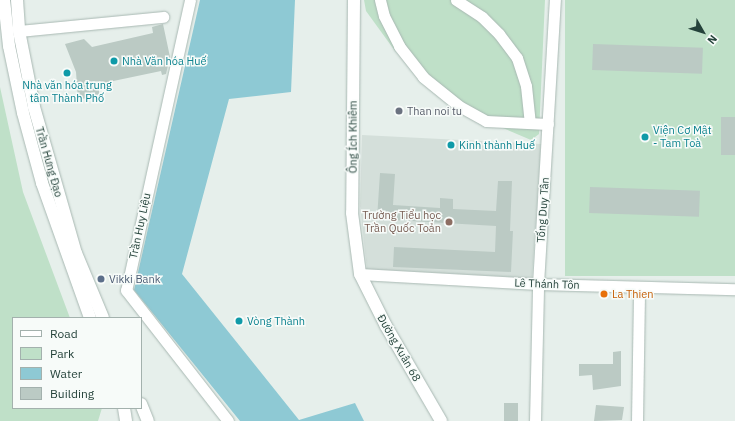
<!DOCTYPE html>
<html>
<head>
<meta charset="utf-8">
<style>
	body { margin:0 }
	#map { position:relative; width:735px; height:421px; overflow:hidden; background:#e6efeb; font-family:"IBM Plex Sans",sans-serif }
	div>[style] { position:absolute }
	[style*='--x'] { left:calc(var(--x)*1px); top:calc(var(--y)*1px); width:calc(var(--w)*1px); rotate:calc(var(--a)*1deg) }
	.built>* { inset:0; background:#d4dfda }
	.green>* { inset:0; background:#bfe0c8; transform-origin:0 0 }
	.water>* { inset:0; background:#8ec9d4 }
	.building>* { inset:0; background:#bbcac4; transform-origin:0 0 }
	.roads { filter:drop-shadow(0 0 1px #a8b8b2) drop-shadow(0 0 1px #a8b8b2) }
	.street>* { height:11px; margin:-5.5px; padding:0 5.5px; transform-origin:5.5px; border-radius:5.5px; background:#fff }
	.secondary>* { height:12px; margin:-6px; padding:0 6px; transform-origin:6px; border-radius:6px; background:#fff }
	.dots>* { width:11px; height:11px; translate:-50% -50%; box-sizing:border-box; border:2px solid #f7fbf9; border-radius:50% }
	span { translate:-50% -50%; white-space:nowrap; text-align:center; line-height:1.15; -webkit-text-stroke:3px #f7fbf9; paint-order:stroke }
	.culture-label { font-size:11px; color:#0d838f }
	.left { translate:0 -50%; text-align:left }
	.worship-label { font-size:11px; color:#5b616d }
	.street-label { font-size:11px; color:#24423a }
	.education-label { font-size:11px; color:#785e54 }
	.right { translate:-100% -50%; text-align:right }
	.service-label { font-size:11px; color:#4e5e75 }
	.food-label { font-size:11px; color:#c56008 }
	.legend { position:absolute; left:12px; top:317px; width:130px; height:92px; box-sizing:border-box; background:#f7fbf9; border:1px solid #a3b1ad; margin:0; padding:5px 7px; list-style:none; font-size:12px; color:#24423a }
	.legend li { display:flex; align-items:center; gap:8px; height:20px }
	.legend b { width:20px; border:1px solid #a3b1ad }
	.north { position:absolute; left:683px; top:12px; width:40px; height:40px; -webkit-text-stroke:3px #f7fbf9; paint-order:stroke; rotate:129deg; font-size:11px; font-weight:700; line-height:16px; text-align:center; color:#24423a }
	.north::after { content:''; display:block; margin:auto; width:14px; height:18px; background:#24423a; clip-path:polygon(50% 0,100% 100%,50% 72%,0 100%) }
</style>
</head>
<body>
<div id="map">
	<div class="built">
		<div style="clip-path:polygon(362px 135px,541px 144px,532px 278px,367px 269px,360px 206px)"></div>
	</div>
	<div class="green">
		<div style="clip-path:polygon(364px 0,545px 0,539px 134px,531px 140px,468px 113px,411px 60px,395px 51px,366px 11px)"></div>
		<div style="left:565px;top:0;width:170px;height:276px"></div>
		<div style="clip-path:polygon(0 87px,23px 192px,70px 318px,13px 318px,13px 408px,102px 408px,98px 421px,0 421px)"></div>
	</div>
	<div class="water">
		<div style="clip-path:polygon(200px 0,295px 0,291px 92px,229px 99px,182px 274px,299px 420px,355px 403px,364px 421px,240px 421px,134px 290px)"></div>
	</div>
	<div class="building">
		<div style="clip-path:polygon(163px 24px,170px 57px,166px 74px,162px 75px,161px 71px,99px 84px,99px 95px,78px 100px,76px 72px,65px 44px,84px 39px,92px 47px,153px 33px,152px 27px)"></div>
		<div style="left:593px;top:44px;width:110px;height:26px;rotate:2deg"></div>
		<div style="left:721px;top:117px;width:14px;height:38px"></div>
		<div style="clip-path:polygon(380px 173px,395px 174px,393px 205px,440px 208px,440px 198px,453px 199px,453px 209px,496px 211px,498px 181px,512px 181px,510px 231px,513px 231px,511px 272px,393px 267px,394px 247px,495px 252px,496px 226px,377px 219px)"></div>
		<div style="left:590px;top:187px;width:110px;height:26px;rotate:2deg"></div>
		<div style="clip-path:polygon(621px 351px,621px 386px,593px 390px,592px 375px,579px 376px,579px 364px,613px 364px,613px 352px)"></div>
		<div style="left:504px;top:403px;width:14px;height:18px"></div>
		<div style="clip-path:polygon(596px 405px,624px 407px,622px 420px,594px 421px)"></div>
	</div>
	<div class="roads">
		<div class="street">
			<div style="--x:190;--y:0;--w:297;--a:102.4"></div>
			<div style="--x:126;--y:290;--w:166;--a:52.1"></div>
			<div style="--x:380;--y:0;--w:16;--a:76"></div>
			<div style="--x:384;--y:16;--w:34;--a:63"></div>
			<div style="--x:399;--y:46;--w:39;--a:52"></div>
			<div style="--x:423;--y:77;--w:46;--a:38.9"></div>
			<div style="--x:459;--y:106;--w:31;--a:29"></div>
			<div style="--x:486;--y:121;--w:62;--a:2.8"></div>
			<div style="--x:456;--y:0;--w:31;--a:33"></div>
			<div style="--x:482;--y:17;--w:24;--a:45"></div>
			<div style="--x:499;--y:34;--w:30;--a:53"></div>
			<div style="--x:517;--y:58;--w:29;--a:72"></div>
			<div style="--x:526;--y:86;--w:37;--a:84"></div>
			<div style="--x:19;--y:31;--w:145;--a:-5.6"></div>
			<div style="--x:360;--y:274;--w:178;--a:3.2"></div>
			<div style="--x:538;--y:284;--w:197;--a:1.5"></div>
			<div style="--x:535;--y:421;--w:137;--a:-88.7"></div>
			<div style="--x:538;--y:284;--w:285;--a:-86.6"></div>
			<div style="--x:637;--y:421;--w:133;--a:-89.1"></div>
		</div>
		<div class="secondary">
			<div style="--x:4;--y:0;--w:46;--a:83.8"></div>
			<div style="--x:9;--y:46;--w:68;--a:78.2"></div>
			<div style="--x:23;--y:113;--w:73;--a:74.8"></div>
			<div style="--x:42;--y:183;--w:143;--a:70.4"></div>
			<div style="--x:17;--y:0;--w:31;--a:86"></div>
			<div style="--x:19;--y:31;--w:77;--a:78.8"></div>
			<div style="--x:34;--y:107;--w:152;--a:74"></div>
			<div style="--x:76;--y:253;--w:70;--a:67.4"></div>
			<div style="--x:354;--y:0;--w:213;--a:90.5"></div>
			<div style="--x:352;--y:213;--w:62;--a:82.5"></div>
			<div style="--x:360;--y:274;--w:58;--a:63.4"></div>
			<div style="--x:386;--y:326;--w:110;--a:59.9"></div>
			<div style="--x:141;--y:404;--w:18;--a:68"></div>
			<div style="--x:124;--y:408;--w:13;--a:81"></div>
		</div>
	</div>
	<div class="dots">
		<div style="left:114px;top:61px;background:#0f9aa8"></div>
		<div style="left:67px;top:73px;background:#0f9aa8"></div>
		<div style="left:399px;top:111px;background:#6b7280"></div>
		<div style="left:645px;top:137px;background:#0f9aa8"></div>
		<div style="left:451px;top:145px;background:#0f9aa8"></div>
		<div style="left:449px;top:222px;background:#8d6e63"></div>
		<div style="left:101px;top:279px;background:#5c6f8a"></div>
		<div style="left:604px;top:294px;background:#e8710a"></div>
		<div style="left:239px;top:321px;background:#0f9aa8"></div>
	</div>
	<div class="culture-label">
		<span class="left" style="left:122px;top:61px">Nhà Văn hóa Huế</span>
		<span style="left:67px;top:92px">Nhà văn hóa trung<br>tâm Thành Phố</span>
		<span class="left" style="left:653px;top:137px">Viện Cơ Mật<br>- Tam Toà</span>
		<span class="left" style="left:459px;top:145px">Kinh thành Huế</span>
		<span class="left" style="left:247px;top:321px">Vòng Thành</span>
	</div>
	<div class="worship-label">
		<span class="left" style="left:407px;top:111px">Than noi tu</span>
	</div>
	<div class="street-label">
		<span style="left:353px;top:137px;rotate:-90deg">Ông Ích Khiêm</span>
		<span style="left:49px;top:162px;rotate:74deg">Trần Hưng Đạo</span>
		<span style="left:543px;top:210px;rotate:-86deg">Tống Duy Tân</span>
		<span style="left:140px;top:226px;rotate:-78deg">Trần Huy Liệu</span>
		<span style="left:547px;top:284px;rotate:2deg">Lê Thánh Tôn</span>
		<span style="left:399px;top:348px;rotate:60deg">Đường Xuân 68</span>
	</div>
	<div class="education-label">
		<span class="right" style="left:441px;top:222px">Trường Tiểu học<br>Trần Quốc Toản</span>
	</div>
	<div class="service-label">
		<span class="left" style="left:109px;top:279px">Vikki Bank</span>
	</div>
	<div class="food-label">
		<span class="left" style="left:612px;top:294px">La Thien</span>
	</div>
	<ul class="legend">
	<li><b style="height:5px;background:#fff"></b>Road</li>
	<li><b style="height:11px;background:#bfe0c8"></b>Park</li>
	<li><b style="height:11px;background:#8ec9d4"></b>Water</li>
	<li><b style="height:11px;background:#bbcac4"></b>Building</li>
	</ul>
	<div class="north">N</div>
</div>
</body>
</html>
